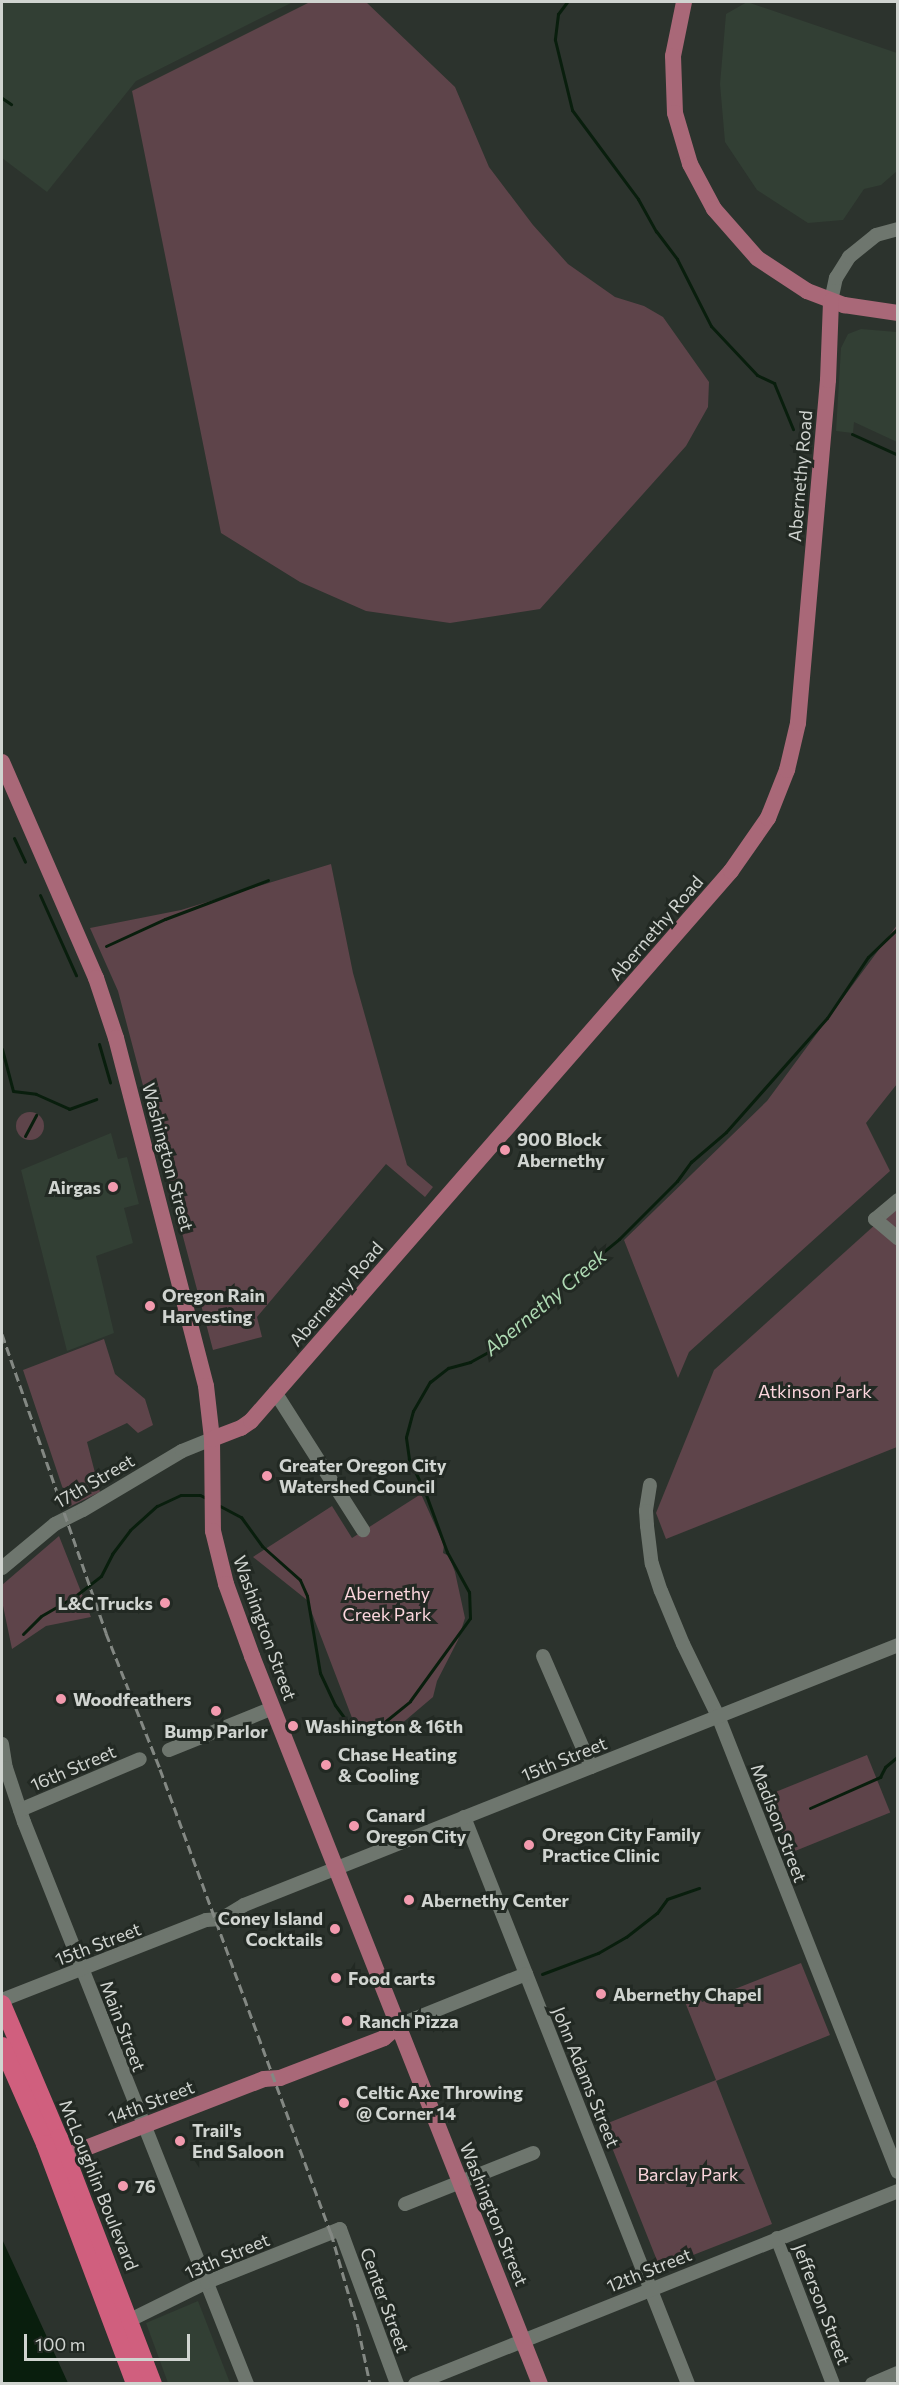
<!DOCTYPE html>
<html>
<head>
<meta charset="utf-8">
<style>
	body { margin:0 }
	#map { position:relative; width:899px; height:2385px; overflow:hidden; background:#2c332d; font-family:Commissioner,sans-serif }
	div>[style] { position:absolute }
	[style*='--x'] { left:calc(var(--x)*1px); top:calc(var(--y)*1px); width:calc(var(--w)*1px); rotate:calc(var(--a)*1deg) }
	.built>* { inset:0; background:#323f34 }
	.green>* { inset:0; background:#5e444a; transform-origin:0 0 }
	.round { border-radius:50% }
	.water>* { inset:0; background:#091e0d }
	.stream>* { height:3px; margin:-1.5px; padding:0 1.5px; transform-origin:1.5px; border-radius:1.5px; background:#091e0d }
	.minor>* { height:14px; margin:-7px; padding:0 7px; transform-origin:7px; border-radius:7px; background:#6e766e }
	.major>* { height:16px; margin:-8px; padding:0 8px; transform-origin:8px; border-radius:8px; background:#a96878 }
	.highway>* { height:18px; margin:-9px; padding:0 9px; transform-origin:9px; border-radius:9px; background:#d05f7e }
	.rail>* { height:3px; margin-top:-1.5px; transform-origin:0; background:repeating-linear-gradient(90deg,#838883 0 9px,transparent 0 13.5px) }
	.dots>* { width:16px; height:16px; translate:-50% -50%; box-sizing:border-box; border:3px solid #222923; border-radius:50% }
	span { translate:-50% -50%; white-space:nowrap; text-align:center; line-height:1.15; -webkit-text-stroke:6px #222923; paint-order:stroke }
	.street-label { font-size:18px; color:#d0d4d0 }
	.poi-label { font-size:18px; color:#d0d4d0; font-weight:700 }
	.left { translate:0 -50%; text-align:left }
	.right { translate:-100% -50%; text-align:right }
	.park-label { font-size:18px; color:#fcd6dd }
	.water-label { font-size:20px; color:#add9b2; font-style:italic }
	.frame { position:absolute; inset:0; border:3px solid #d0d4d0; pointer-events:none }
	.scale { position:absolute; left:24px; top:2334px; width:166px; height:27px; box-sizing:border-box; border:3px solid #d0d4d0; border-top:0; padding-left:8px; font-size:18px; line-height:21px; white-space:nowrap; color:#d0d4d0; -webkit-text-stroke:4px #222923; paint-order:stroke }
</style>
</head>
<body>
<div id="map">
	<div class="built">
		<div style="clip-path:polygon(2px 2px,293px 2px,136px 81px,47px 192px,2px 158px)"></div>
		<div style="clip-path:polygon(747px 2px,897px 53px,897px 171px,881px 185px,864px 189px,843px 220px,808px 223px,757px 190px,725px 142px,720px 84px,726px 14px)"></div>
		<div style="clip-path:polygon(861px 329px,897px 332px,897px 442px,854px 422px,853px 433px,836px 431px,841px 348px,848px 334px)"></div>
		<div style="clip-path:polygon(111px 1133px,118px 1159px,127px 1157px,139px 1204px,124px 1208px,133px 1243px,96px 1256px,114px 1333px,67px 1351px,21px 1170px)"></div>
		<div style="clip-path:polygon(198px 2301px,230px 2383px,168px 2383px,146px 2323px)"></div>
	</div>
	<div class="green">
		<div style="clip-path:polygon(310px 2px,366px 2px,455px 87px,489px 167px,533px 225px,568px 264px,615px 297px,644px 306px,663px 317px,709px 382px,708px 407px,686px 446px,540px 609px,450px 623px,366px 611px,300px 582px,221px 533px,132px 91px)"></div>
		<div style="clip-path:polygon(331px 864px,353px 973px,407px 1165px,433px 1187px,425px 1197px,386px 1164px,257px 1317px,262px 1337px,213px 1350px,118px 991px,90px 928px,181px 910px)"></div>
		<div style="clip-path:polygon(897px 925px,897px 1084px,866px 1123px,890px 1171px,689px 1352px,678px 1378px,624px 1240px,767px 1101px)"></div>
		<div class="round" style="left:16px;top:1112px;width:28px;height:28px"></div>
		<div style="clip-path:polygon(897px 1205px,897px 1447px,666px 1539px,656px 1513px,714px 1370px)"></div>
		<div style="clip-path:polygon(104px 1339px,115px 1374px,145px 1399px,153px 1425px,138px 1433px,127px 1423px,87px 1442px,100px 1492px,69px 1507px,23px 1370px)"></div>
		<div style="clip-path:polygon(421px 1494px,444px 1545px,443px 1553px,449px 1556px,455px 1572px,465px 1618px,458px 1640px,437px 1681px,433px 1697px,400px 1725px,370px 1734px,354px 1723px,307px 1600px,253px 1557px,332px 1506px,352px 1538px)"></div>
		<div style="clip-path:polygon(59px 1536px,91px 1617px,46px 1626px,12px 1649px,2px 1601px,2px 1585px)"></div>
		<div style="left:867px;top:1755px;width:62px;height:108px;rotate:68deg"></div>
		<div style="clip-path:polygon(801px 1963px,830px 2035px,716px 2081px,772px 2224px,660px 2268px,603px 2125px,716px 2080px,685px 2002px,699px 1996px,702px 2002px)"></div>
	</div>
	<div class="water">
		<div style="clip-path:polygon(2px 2239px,68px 2383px,2px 2383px)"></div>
	</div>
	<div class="stream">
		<div style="--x:567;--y:2;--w:15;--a:127"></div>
		<div style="--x:558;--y:14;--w:26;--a:97"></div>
		<div style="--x:555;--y:40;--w:72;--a:76.3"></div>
		<div style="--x:572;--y:110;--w:111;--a:53.4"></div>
		<div style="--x:638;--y:199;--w:37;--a:61"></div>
		<div style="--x:656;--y:231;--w:35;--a:53"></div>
		<div style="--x:677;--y:259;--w:75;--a:63.1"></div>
		<div style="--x:711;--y:326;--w:67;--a:46.8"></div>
		<div style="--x:757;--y:375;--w:19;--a:25"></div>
		<div style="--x:774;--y:383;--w:50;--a:67.6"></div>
		<div style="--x:2;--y:98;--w:11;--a:34"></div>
		<div style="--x:852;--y:434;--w:51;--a:24.5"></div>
		<div style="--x:14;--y:838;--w:26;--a:65"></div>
		<div style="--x:40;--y:895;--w:88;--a:65.8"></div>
		<div style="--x:106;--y:946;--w:65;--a:-24.6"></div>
		<div style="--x:165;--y:919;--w:110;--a:-20.7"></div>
		<div style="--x:99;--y:1044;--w:40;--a:74"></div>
		<div style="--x:2;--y:1049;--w:43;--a:75.3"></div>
		<div style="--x:13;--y:1091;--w:23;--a:7"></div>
		<div style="--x:36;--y:1094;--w:36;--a:24"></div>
		<div style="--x:69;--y:1109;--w:29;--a:-20"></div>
		<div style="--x:25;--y:1136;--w:24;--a:-62"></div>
		<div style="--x:220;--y:1506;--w:24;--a:28"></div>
		<div style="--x:241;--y:1517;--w:36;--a:54"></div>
		<div style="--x:262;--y:1546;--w:51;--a:41.8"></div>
		<div style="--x:300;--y:1580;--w:17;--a:66"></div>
		<div style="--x:307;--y:1596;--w:78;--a:80.4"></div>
		<div style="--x:320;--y:1673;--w:35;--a:65"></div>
		<div style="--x:335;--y:1705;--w:24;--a:54"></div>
		<div style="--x:349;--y:1724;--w:12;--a:35"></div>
		<div style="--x:359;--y:1731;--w:24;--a:-17"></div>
		<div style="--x:382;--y:1724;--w:36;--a:-39"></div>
		<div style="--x:410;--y:1701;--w:102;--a:-54.1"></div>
		<div style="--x:470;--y:1618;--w:26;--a:-92"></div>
		<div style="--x:469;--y:1592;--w:46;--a:-118.8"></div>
		<div style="--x:447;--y:1552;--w:64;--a:-110.1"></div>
		<div style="--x:425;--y:1492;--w:37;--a:-116"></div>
		<div style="--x:409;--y:1459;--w:22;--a:-98"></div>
		<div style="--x:406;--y:1437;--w:27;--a:-75"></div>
		<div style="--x:413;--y:1411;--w:34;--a:-60"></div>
		<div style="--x:430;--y:1382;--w:23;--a:-38"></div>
		<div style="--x:448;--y:1368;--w:23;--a:-15"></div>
		<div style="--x:470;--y:1362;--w:29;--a:-29"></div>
		<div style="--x:495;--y:1348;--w:35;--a:-49"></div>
		<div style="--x:518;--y:1322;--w:131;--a:-39.4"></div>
		<div style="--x:619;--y:1239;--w:82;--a:-45"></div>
		<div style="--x:677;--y:1181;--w:24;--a:-54"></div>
		<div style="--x:691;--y:1162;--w:46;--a:-40.6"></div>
		<div style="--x:726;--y:1132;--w:152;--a:-48.5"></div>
		<div style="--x:827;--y:1018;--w:73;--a:-56.1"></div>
		<div style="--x:868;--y:957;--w:42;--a:-44"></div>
		<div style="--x:23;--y:1634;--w:25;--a:-45"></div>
		<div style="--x:41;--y:1616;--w:38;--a:-30"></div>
		<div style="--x:74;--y:1597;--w:34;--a:-38"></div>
		<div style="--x:101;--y:1576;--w:25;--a:-63"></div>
		<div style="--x:112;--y:1554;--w:30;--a:-53"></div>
		<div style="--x:130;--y:1530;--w:36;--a:-42"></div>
		<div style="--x:157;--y:1506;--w:26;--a:-25"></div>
		<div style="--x:181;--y:1495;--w:19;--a:0"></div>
		<div style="--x:200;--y:1495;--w:7;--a:27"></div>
		<div style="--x:810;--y:1808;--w:77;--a:-23.9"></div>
		<div style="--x:880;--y:1777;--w:11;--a:-63"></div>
		<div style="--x:885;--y:1767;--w:17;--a:-40"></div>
		<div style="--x:542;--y:1974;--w:60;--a:-20.6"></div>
		<div style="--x:598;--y:1953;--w:32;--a:-30"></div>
		<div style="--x:626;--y:1937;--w:39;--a:-38"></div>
		<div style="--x:657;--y:1913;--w:17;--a:-54"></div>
		<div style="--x:667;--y:1899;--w:34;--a:-19"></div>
	</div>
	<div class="minor">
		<div style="--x:831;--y:301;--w:24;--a:-78"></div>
		<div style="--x:836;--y:278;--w:25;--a:-58"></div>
		<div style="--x:849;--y:257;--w:35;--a:-39"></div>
		<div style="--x:876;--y:235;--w:23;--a:-15"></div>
		<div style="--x:898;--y:1200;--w:30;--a:140"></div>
		<div style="--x:875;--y:1219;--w:30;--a:40"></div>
		<div style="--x:275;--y:1392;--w:164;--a:57.5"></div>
		<div style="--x:650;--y:1485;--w:26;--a:99"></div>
		<div style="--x:646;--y:1511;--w:15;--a:86"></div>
		<div style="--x:647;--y:1526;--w:38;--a:83"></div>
		<div style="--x:652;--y:1564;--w:28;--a:72"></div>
		<div style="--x:661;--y:1591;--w:57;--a:67.5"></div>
		<div style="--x:683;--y:1644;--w:80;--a:64.1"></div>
		<div style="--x:718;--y:1716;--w:490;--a:68.5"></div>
		<div style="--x:2;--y:1568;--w:69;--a:-39.7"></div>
		<div style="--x:55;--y:1524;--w:31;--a:-27"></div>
		<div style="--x:83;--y:1510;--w:115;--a:-30.8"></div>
		<div style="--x:182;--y:1451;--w:32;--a:-22"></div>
		<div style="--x:543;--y:1656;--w:121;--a:66.6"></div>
		<div style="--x:2;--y:1744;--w:24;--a:81"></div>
		<div style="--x:6;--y:1768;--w:57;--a:71.6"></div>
		<div style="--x:24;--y:1822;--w:605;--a:68.36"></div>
		<div style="--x:169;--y:1750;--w:112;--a:-22"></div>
		<div style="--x:20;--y:1810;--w:130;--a:-23"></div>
		<div style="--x:464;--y:1817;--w:610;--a:68.44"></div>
		<div style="--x:2;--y:2000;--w:219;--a:-21.4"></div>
		<div style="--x:206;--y:1920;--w:15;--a:-4"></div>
		<div style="--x:221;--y:1919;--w:27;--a:-31"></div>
		<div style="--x:244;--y:1905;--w:704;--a:-21.68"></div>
		<div style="--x:399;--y:2025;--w:137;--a:-21.9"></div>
		<div style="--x:405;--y:2204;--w:138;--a:-21.7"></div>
		<div style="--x:777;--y:2238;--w:156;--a:69"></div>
		<div style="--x:130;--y:2320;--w:86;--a:-26.3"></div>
		<div style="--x:207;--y:2282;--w:143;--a:-21.7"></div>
		<div style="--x:340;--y:2229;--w:165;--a:69.8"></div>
		<div style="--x:415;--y:2384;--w:520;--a:-21.78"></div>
		<div style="--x:872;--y:2384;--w:28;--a:-23"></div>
	</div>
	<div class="major">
		<div style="--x:684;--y:2;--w:55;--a:101.5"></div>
		<div style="--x:673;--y:56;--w:57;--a:88"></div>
		<div style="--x:675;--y:113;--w:53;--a:73.6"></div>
		<div style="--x:690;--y:164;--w:51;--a:61.9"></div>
		<div style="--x:714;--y:209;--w:65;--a:48.7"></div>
		<div style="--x:757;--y:258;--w:60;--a:33.4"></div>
		<div style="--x:807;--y:291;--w:40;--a:21"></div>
		<div style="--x:844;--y:305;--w:55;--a:8.4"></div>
		<div style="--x:2;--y:762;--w:236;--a:66.5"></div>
		<div style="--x:96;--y:978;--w:63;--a:71.6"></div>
		<div style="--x:116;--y:1038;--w:359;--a:75.5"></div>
		<div style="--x:206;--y:1386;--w:53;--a:83.5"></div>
		<div style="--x:212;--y:1439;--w:92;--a:89.4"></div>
		<div style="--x:213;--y:1531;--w:55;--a:76.2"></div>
		<div style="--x:226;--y:1584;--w:77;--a:70.1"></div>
		<div style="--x:252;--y:1656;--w:783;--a:68.42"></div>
		<div style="--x:212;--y:1439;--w:31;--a:-21"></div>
		<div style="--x:241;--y:1428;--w:12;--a:-35"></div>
		<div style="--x:251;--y:1421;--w:730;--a:-48.89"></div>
		<div style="--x:731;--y:871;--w:65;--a:-55.1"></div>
		<div style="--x:768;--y:818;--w:52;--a:-68.4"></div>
		<div style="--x:787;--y:770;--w:48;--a:-76.8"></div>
		<div style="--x:798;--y:723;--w:344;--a:-85"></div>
		<div style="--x:828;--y:380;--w:79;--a:-87.8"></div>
		<div style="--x:55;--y:2160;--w:224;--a:-21.2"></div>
		<div style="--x:264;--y:2079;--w:16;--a:-4"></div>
		<div style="--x:280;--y:2078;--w:111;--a:-21"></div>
		<div style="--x:384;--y:2038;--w:20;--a:-41"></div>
	</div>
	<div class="highway">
		<div style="--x:2;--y:2004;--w:146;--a:67"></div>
		<div style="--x:59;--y:2138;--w:263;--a:69.1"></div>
		<div style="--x:2;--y:2046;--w:107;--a:66.3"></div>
		<div style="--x:45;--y:2144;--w:256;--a:69.4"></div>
	</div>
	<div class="rail">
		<div style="--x:2;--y:1334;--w:317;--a:70.8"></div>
		<div style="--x:106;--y:1633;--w:146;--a:68.3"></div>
		<div style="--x:160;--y:1769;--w:495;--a:69.8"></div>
		<div style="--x:331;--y:2233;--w:98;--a:74"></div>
		<div style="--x:358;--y:2327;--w:58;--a:78.1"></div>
	</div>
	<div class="dots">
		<div style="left:505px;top:1150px;background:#f29aae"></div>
		<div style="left:113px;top:1187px;background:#f29aae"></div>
		<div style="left:150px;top:1306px;background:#f29aae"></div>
		<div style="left:267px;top:1476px;background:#f29aae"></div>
		<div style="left:165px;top:1603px;background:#f29aae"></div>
		<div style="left:61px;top:1699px;background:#f29aae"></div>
		<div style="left:216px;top:1711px;background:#f29aae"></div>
		<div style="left:293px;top:1726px;background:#f29aae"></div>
		<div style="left:326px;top:1765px;background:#f29aae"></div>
		<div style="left:354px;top:1826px;background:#f29aae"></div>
		<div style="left:529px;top:1845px;background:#f29aae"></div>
		<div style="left:409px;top:1900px;background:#f29aae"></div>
		<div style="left:335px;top:1929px;background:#f29aae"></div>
		<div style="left:336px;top:1978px;background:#f29aae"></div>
		<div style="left:601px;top:1994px;background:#f29aae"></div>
		<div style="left:347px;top:2021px;background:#f29aae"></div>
		<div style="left:344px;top:2103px;background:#f29aae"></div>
		<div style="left:180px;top:2141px;background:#f29aae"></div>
		<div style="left:123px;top:2186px;background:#f29aae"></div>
	</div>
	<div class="street-label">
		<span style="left:800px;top:476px;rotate:-85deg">Abernethy Road</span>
		<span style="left:656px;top:928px;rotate:-49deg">Abernethy Road</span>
		<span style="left:168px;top:1157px;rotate:75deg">Washington Street</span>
		<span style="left:336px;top:1294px;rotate:-49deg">Abernethy Road</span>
		<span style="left:94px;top:1481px;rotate:-30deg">17th Street</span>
		<span style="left:265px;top:1628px;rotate:70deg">Washington Street</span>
		<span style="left:564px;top:1759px;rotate:-22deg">15th Street</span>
		<span style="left:73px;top:1768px;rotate:-23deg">16th Street</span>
		<span style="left:779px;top:1823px;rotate:69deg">Madison Street</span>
		<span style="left:98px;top:1944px;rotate:-21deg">15th Street</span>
		<span style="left:123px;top:2026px;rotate:69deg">Main Street</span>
		<span style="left:586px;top:2077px;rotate:68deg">John Adams Street</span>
		<span style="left:151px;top:2102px;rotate:-21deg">14th Street</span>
		<span style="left:99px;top:2185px;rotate:68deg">McLoughlin Boulevard</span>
		<span style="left:494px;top:2214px;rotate:68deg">Washington Street</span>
		<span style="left:227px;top:2256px;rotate:-23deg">13th Street</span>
		<span style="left:649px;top:2270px;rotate:-22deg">12th Street</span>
		<span style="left:385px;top:2300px;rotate:70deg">Center Street</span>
		<span style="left:822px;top:2304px;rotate:69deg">Jefferson Street</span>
	</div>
	<div class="poi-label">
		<span class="left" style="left:517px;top:1150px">900 Block<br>Abernethy</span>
		<span class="right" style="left:101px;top:1187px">Airgas</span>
		<span class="left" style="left:162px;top:1306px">Oregon Rain<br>Harvesting</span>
		<span class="left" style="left:279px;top:1476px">Greater Oregon City<br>Watershed Council</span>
		<span class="right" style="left:153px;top:1603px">L&amp;C Trucks</span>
		<span class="left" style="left:73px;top:1699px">Woodfeathers</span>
		<span class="left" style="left:305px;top:1726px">Washington &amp; 16th</span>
		<span style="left:216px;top:1731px">Bump Parlor</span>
		<span class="left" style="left:338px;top:1765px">Chase Heating<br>&amp; Cooling</span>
		<span class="left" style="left:366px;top:1826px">Canard<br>Oregon City</span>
		<span class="left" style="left:542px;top:1845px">Oregon City Family<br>Practice Clinic</span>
		<span class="left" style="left:421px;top:1900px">Abernethy Center</span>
		<span class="right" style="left:323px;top:1929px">Coney Island<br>Cocktails</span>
		<span class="left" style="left:348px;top:1978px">Food carts</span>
		<span class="left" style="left:613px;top:1994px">Abernethy Chapel</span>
		<span class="left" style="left:359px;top:2021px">Ranch Pizza</span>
		<span class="left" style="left:356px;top:2103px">Celtic Axe Throwing<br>@ Corner 14</span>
		<span class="left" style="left:192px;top:2141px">Trail's<br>End Saloon</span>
		<span class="left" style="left:135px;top:2186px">76</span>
	</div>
	<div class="park-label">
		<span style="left:815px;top:1391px">Atkinson Park</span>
		<span style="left:387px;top:1604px">Abernethy<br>Creek Park</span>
		<span style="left:688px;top:2174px">Barclay Park</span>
	</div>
	<div class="water-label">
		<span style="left:545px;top:1302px;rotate:-40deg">Abernethy Creek</span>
	</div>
	<div class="frame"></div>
	<div class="scale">100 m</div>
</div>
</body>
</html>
